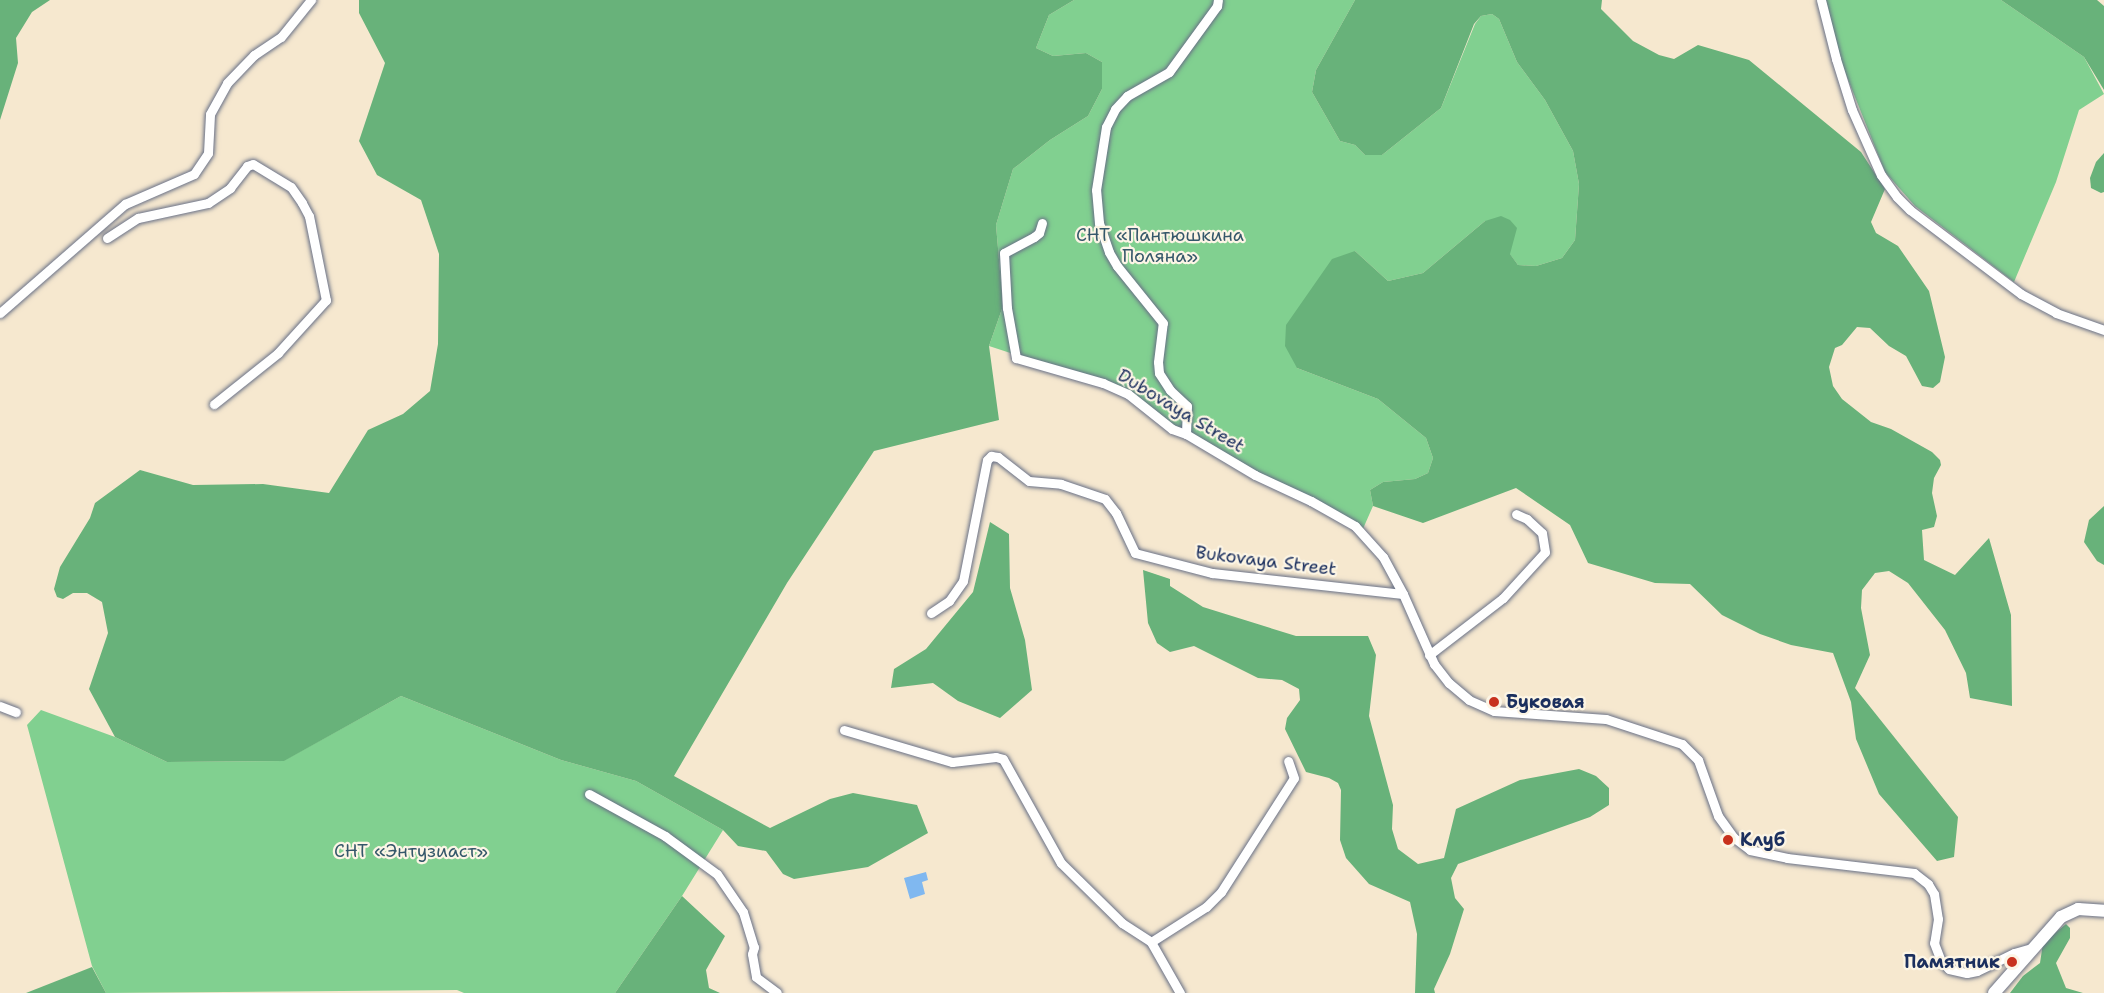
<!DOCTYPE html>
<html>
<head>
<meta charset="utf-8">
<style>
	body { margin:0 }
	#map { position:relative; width:2104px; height:993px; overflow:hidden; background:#f6e8cf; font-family:"Shantell Sans",sans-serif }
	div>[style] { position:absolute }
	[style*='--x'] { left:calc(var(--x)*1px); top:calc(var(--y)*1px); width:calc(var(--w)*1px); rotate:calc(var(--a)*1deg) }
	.green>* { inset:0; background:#81d090 }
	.forest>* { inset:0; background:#68b27a }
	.water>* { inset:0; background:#80b8f0 }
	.roads { filter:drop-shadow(0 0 2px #687086) drop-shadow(0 0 2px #687086) }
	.minor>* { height:9px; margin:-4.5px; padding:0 4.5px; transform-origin:4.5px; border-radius:4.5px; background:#fff }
	.tertiary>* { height:12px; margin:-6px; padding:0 6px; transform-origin:6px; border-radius:6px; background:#fff }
	.dots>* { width:16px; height:16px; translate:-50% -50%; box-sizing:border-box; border:3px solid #fcf5e5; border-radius:50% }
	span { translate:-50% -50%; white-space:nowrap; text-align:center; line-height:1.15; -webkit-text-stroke:4.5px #fcf5e5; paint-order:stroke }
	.park-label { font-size:18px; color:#34576a }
	.street-label { font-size:18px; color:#1b2f5e }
	.poi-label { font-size:18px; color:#1b2f5e; font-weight:700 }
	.left { translate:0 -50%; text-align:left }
	.right { translate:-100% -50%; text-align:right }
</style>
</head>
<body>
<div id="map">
	<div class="green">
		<div style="clip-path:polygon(1074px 0,1355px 0,1316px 70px,1312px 92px,1340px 141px,1355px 145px,1365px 155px,1382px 155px,1441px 108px,1475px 24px,1481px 16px,1492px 14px,1499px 19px,1517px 62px,1545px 100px,1573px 151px,1579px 184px,1575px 240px,1562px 258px,1536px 266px,1518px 265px,1485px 221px,1423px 273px,1388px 281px,1355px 251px,1297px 368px,1378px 399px,1426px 438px,1433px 458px,1428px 473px,1415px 479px,1383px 482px,1370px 490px,1373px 506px,1362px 531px,1165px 427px,1130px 392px,989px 346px,1003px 306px,996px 225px,1013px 169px,1050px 140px,1088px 116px,1102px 89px,1102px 62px,1086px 53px,1053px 56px,1036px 48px,1049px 15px)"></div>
		<div style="clip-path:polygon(1826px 0,2001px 0,2084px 57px,2104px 94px,2079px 110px,2056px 182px,2014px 282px,1915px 206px,1885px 172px,1839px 57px)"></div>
		<div style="clip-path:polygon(401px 696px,561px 760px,636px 781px,723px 830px,682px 896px,615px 993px,464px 993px,457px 990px,106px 993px,92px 966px,27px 725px,41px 710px,115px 737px,167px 762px,283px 761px)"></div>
	</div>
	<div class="forest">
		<div style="clip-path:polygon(0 0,50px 0,32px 12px,16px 38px,18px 63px,0 120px)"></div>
		<div style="clip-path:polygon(359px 0,1074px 0,1049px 15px,1036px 48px,1053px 56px,1086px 53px,1102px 62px,1102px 89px,1088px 116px,1050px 140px,1013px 169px,996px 225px,1003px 306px,989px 346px,999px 420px,874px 451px,787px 583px,674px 776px,770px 828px,830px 799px,853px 793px,917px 805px,928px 833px,868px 867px,794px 879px,783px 874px,766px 851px,738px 846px,723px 830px,636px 781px,561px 760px,401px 696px,284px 761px,167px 762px,115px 737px,89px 689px,108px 633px,102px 602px,87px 593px,73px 593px,63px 599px,57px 597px,54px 589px,60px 567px,90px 518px,95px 503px,140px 470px,193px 485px,263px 484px,329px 493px,368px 430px,403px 414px,430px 391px,438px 344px,439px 254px,421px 200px,377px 175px,359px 141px,385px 63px,359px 13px)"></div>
		<div style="clip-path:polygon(1355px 0,1602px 0,1601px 9px,1633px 41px,1659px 55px,1674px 59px,1698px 45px,1749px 60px,1861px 152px,1885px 189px,1871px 222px,1876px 233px,1898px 246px,1929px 291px,1945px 357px,1940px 382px,1933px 388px,1922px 386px,1906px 356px,1889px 346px,1870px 328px,1857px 327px,1842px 345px,1835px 348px,1829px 367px,1833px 386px,1842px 399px,1871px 422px,1891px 429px,1932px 452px,1940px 460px,1941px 465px,1934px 478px,1932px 493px,1937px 516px,1934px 527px,1922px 530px,1924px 560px,1955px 575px,1989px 538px,2011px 615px,2012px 706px,1970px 698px,1966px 673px,1945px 630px,1908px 583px,1889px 571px,1875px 573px,1862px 590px,1861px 608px,1870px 655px,1855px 688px,1958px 817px,1954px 857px,1937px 861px,1879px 794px,1856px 739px,1851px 702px,1833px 653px,1791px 645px,1760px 634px,1722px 615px,1690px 584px,1655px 583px,1588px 563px,1570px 525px,1516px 488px,1423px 523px,1373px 506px,1370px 490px,1383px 482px,1415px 479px,1428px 473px,1433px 458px,1426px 438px,1378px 399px,1297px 368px,1285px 346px,1286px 325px,1332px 259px,1355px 251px,1388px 281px,1423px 273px,1485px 221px,1501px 216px,1510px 220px,1517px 228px,1510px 254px,1518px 265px,1536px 266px,1562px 258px,1575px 240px,1579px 184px,1573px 151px,1545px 100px,1517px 62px,1499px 19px,1492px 14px,1481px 16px,1474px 24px,1441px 108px,1382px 155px,1365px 155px,1355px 145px,1340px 141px,1312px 92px,1316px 70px)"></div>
		<div style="clip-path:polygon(2001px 0,2097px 0,2104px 6px,2104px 90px,2084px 57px)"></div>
		<div style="clip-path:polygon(2104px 153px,2104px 192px,2101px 193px,2091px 188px,2090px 178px,2096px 162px)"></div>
		<div style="clip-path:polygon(2104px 506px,2104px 565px,2097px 561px,2084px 542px,2089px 520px)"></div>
		<div style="clip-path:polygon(990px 522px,1009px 534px,1010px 588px,1025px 640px,1032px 690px,1000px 718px,958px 701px,933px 683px,891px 688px,894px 669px,926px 649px,973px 592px)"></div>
		<div style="clip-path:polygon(1143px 570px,1170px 579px,1170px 586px,1203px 607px,1296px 636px,1368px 636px,1376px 655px,1369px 716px,1393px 805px,1392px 829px,1398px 849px,1418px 864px,1444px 858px,1456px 809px,1520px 780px,1579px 769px,1596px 776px,1609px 788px,1609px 805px,1590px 817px,1458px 864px,1451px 878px,1455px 898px,1464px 909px,1450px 954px,1434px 989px,1435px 993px,1415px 993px,1417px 934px,1410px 902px,1369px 884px,1346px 858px,1340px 840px,1341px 790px,1338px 783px,1329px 778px,1306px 772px,1285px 729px,1287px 718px,1300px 700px,1299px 689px,1282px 680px,1258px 678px,1194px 646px,1170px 652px,1157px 643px,1148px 623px)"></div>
		<div style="clip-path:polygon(682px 896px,725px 936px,706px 970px,709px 988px,720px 993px,615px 993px)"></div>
		<div style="clip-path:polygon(2066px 924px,2070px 928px,2070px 938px,2056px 963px,2066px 988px,2083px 993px,2010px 993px,2023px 976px,2040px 963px,2043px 943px)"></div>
		<div style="clip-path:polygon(92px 967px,106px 993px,26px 993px)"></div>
	</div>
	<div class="water">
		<div style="clip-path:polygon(926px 872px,928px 880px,922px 882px,925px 894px,910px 899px,904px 878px)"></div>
	</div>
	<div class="roads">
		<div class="minor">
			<div style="--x:1821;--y:0;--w:61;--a:75.7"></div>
			<div style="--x:1836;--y:59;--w:53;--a:72.6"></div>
			<div style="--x:1852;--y:110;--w:71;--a:66"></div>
			<div style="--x:1881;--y:175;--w:27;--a:54"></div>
			<div style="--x:1897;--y:197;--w:18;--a:45"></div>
			<div style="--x:1910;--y:210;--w:139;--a:37.1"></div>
			<div style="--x:2021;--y:294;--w:40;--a:28"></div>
			<div style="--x:2056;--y:313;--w:51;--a:19.5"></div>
			<div style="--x:1042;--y:223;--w:10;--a:107"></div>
			<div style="--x:1039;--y:233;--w:6;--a:141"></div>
			<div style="--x:1034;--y:237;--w:34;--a:152"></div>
			<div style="--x:1004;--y:253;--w:55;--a:86.9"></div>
			<div style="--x:1007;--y:308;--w:51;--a:79.8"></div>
			<div style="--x:1016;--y:358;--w:91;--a:16"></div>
			<div style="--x:1103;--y:383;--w:27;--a:24"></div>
			<div style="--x:1128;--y:394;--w:56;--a:38.5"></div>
			<div style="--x:1172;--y:429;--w:15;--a:20"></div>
			<div style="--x:1186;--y:434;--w:80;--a:30.7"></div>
			<div style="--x:1255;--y:475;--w:62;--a:24.9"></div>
			<div style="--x:1311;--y:501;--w:51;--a:29.6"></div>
			<div style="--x:1355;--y:526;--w:42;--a:47.9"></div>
			<div style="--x:1383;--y:557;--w:42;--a:61.6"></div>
			<div style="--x:1403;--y:594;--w:77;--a:66.1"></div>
			<div style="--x:1434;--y:664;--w:24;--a:52"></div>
			<div style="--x:1449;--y:683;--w:26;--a:40"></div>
			<div style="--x:1469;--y:700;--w:27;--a:24"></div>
			<div style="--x:1494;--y:711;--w:112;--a:4.1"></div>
			<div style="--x:1606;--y:719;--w:80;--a:18.2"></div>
			<div style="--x:1682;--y:744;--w:23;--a:45"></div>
			<div style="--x:1698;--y:760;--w:59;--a:70.3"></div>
			<div style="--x:1718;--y:816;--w:26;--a:54"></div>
			<div style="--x:1733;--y:837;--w:21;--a:37"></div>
			<div style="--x:1750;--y:850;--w:38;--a:12"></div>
			<div style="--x:1787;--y:858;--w:128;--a:6.7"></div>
			<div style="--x:1914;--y:873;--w:18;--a:38"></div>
			<div style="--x:1928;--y:884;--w:12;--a:59"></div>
			<div style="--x:1934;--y:894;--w:25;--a:81"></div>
			<div style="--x:1938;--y:919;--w:24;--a:99"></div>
			<div style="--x:1934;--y:943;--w:19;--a:69"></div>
			<div style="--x:1941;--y:961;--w:11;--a:45"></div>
			<div style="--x:1949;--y:969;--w:18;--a:13"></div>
			<div style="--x:1967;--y:973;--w:10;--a:-11"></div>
			<div style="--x:1977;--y:971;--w:41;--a:-25.9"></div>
			<div style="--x:2014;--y:953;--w:19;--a:-16"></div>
			<div style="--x:107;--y:238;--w:37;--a:-33"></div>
			<div style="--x:138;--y:218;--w:72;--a:-12.1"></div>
			<div style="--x:208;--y:203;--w:27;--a:-34"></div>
			<div style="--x:230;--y:188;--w:28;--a:-52"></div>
			<div style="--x:247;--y:166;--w:6;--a:-18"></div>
			<div style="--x:253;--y:164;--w:44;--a:31.2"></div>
			<div style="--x:291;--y:187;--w:19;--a:55"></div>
			<div style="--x:302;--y:203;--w:15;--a:62"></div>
			<div style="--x:309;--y:216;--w:86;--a:78.6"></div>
			<div style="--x:326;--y:300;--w:72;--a:132.2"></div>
			<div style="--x:278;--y:353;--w:82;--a:141.4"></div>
			<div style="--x:0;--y:313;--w:166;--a:-41.1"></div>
			<div style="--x:125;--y:204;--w:75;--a:-23.5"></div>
			<div style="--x:194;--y:174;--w:25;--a:-56"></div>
			<div style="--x:208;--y:153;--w:39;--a:-87"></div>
			<div style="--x:210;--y:114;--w:35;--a:-61"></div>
			<div style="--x:227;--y:83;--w:39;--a:-46"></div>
			<div style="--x:254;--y:55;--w:32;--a:-34"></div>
			<div style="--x:281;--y:37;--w:48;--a:-51"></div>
			<div style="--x:1186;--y:434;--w:28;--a:-88"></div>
			<div style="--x:1187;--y:406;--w:23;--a:-137"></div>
			<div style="--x:1170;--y:390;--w:20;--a:-123"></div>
			<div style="--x:1159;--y:373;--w:11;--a:-95"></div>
			<div style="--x:1158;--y:362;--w:39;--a:-83"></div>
			<div style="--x:1163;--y:323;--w:73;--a:-128.9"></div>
			<div style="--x:1117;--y:266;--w:16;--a:-120"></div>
			<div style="--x:1109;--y:252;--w:31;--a:-109"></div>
			<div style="--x:1099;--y:223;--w:33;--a:-95"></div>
			<div style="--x:1096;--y:190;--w:64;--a:-81"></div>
			<div style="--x:1106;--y:127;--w:20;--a:-63"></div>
			<div style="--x:1115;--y:109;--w:18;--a:-47"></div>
			<div style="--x:1127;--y:96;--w:48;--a:-29.7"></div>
			<div style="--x:1169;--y:72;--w:82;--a:-54"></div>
			<div style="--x:1217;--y:6;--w:6;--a:-81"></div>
			<div style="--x:931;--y:613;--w:22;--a:-34"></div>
			<div style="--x:949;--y:601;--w:24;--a:-55"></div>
			<div style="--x:963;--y:581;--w:123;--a:-78.8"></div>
			<div style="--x:987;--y:460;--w:6;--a:-45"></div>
			<div style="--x:991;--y:456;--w:7;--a:8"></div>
			<div style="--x:998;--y:457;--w:39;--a:38"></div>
			<div style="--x:1029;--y:481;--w:32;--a:5"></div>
			<div style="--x:1061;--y:484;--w:46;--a:18.8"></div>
			<div style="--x:1105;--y:499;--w:18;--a:52"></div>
			<div style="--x:1116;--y:513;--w:44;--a:64.6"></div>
			<div style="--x:1135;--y:553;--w:80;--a:14.6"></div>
			<div style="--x:1212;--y:573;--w:192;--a:6.3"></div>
			<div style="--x:1429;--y:655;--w:93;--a:-37.6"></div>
			<div style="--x:1503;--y:598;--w:62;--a:-47.6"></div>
			<div style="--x:1545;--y:552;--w:19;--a:-99"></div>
			<div style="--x:1542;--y:533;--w:21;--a:-137"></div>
			<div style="--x:1527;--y:519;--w:12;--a:-156"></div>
			<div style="--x:0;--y:706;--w:17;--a:21"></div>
			<div style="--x:844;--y:730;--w:113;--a:16.5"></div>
			<div style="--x:952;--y:762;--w:44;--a:-6.5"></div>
			<div style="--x:996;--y:757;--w:7;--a:16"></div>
			<div style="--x:1003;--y:759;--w:119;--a:60.9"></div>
			<div style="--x:1061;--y:863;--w:86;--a:44.5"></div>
			<div style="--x:1122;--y:923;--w:35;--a:33"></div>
			<div style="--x:1151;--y:942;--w:59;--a:60.4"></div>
			<div style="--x:589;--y:794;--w:87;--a:28.9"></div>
			<div style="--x:665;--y:836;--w:64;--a:36.2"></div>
			<div style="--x:717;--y:874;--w:46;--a:55.6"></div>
			<div style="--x:743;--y:912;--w:37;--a:73"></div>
			<div style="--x:754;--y:947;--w:7;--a:106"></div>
			<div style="--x:752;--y:954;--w:23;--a:80"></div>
			<div style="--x:756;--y:977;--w:26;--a:37"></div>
			<div style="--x:1151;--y:942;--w:65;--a:-32.5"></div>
			<div style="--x:1206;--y:907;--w:21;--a:-45"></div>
			<div style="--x:1221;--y:892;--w:135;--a:-57.4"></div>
			<div style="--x:1294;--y:778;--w:18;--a:-109"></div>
		</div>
		<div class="tertiary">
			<div style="--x:1994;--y:993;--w:101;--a:-48.6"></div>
			<div style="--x:2061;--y:917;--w:19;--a:-25"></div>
			<div style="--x:2078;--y:909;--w:26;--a:4"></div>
		</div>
	</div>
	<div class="dots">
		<div style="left:1494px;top:702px;background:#c8321e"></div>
		<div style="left:1728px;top:840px;background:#c8321e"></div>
		<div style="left:2012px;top:962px;background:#c8321e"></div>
	</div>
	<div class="park-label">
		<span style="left:1160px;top:246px">СНТ «Пантюшкина<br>Поляна»</span>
		<span style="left:411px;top:851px">СНТ «Энтузиаст»</span>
	</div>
	<div class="street-label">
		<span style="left:1181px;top:411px;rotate:31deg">Dubovaya Street</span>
		<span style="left:1266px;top:561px;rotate:7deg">Bukovaya Street</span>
	</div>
	<div class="poi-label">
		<span class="left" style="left:1506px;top:702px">Буковая</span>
		<span class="left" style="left:1740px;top:840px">Клуб</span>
		<span class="right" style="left:2000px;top:962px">Памятник</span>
	</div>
</div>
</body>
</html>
